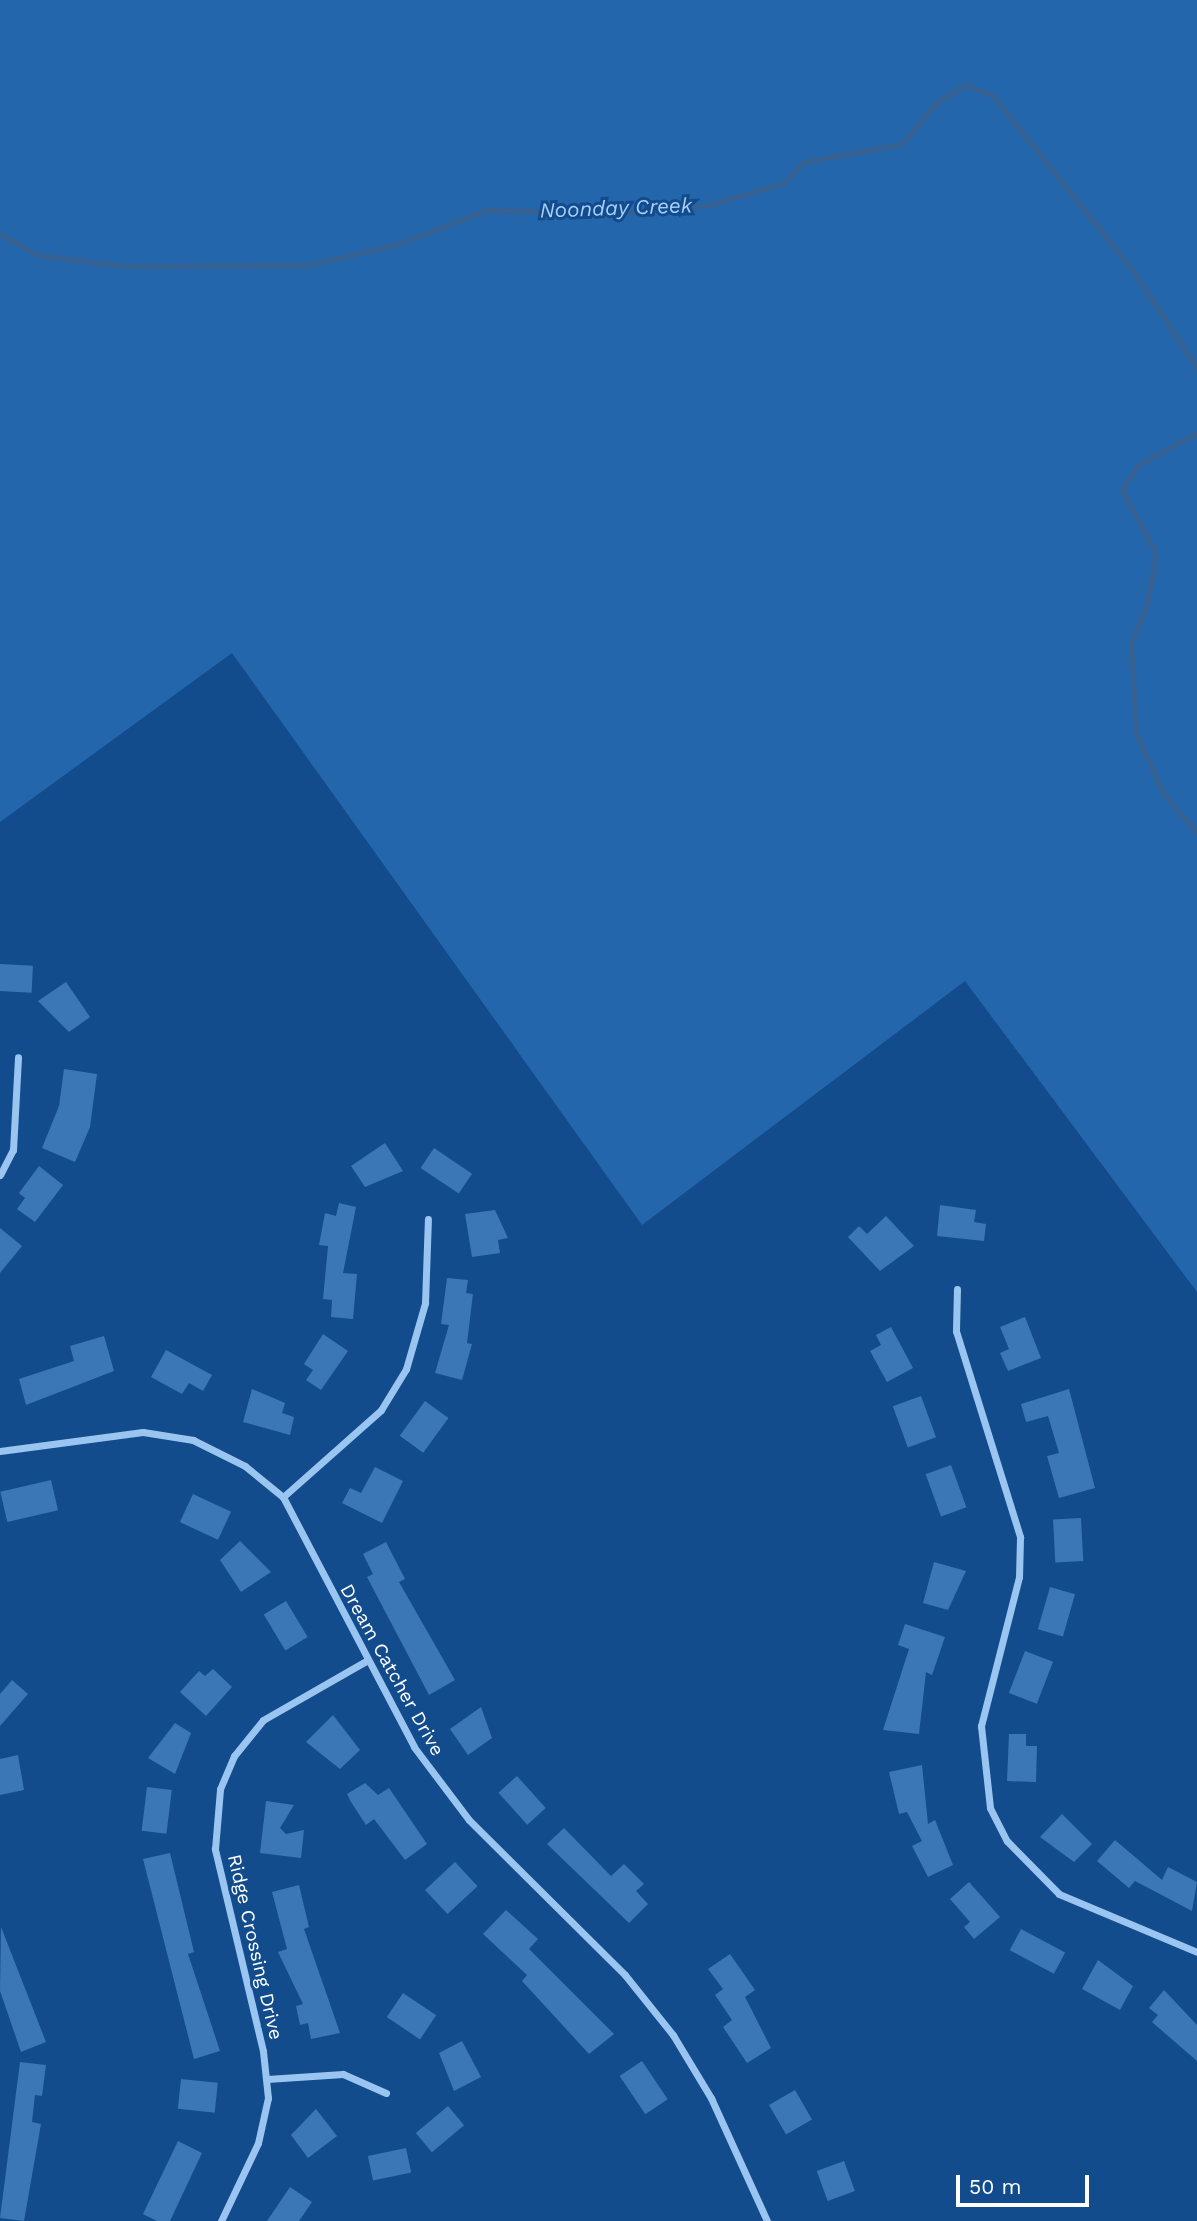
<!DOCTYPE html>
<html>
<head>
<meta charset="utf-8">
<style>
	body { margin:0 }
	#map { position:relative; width:1197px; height:2221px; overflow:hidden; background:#124c8d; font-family:"Work Sans",sans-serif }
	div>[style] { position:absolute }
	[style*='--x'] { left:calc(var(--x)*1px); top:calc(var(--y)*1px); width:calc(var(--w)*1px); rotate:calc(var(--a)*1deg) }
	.green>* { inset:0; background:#2466ac }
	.stream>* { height:5px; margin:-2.5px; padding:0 2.5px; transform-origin:2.5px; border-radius:2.5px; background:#376191 }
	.building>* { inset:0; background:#3b76b6; transform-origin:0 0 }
	.street>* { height:7px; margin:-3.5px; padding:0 3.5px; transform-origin:3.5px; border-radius:3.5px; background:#9bc5f1 }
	span { translate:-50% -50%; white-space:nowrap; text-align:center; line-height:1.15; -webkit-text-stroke:6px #124c8d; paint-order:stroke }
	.street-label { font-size:19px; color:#fff }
	.water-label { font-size:21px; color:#a7cff8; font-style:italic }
	.scale { position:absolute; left:956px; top:2175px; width:133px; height:32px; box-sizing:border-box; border:4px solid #fff; border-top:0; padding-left:9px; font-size:21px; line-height:24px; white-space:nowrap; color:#fff; -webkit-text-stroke:5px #124c8d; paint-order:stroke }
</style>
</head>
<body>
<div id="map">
	<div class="green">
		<div style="clip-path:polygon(0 0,1197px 0,1197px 1292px,965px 981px,642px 1225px,232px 653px,0 822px)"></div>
	</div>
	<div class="stream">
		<div style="--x:0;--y:234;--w:43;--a:29.6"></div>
		<div style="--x:37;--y:255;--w:90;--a:7"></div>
		<div style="--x:126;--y:266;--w:181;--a:-0.3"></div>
		<div style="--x:307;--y:265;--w:90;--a:-12.8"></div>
		<div style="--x:395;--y:245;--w:98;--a:-20.8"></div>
		<div style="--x:487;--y:210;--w:130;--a:1.3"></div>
		<div style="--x:617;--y:213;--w:88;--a:-4.5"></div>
		<div style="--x:705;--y:206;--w:81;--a:-16.4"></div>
		<div style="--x:783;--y:183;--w:30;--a:-45"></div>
		<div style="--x:804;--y:162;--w:100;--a:-10.4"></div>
		<div style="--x:902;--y:144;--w:55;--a:-50.2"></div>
		<div style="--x:937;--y:102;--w:33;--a:-31"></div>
		<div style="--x:965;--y:85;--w:30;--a:21"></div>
		<div style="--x:993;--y:96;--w:224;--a:51.3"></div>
		<div style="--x:1133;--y:271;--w:116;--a:56.6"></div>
		<div style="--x:1197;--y:433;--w:67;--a:151.5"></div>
		<div style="--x:1138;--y:465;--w:30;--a:123"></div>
		<div style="--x:1122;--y:490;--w:72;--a:62"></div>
		<div style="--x:1156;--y:554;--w:51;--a:100.2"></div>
		<div style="--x:1147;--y:604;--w:43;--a:111.8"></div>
		<div style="--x:1131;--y:644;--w:89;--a:86.8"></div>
		<div style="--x:1136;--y:733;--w:66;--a:65.8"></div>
		<div style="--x:1163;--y:793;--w:52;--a:49.6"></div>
	</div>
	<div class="building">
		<div style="left:0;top:964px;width:33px;height:27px;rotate:3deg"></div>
		<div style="clip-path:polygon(66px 982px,90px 1017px,69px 1032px,38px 1001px)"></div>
		<div style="clip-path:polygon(64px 1069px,97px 1074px,90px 1127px,75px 1162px,42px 1148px,59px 1106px)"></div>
		<div style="clip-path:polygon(385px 1143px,403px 1171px,365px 1187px,351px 1166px)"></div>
		<div style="left:434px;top:1148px;width:46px;height:24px;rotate:34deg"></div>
		<div style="clip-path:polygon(39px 1166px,63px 1185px,35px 1222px,17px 1209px,25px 1198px,19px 1193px)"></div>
		<div style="clip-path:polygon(339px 1203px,356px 1207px,343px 1273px,357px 1274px,353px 1319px,331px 1317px,332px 1300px,323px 1299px,328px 1246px,319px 1245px,325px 1213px,336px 1216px)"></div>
		<div style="clip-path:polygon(940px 1205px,976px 1210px,974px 1222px,986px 1224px,984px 1241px,937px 1236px)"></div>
		<div style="clip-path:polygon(495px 1210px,508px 1238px,498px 1240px,500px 1253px,472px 1257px,465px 1214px)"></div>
		<div style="clip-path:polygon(886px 1216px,914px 1246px,880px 1271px,848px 1237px,859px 1226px,867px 1234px)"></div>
		<div style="clip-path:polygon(0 1228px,22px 1246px,0 1273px)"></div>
		<div style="clip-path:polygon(447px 1278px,468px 1280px,466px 1293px,473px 1294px,467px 1343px,472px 1344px,462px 1380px,435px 1373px,449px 1325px,441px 1324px)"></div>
		<div style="clip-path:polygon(1025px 1317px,1041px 1358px,1008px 1371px,1000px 1353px,1009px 1349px,1000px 1327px)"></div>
		<div style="clip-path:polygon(891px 1327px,913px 1368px,887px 1382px,870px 1351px,881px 1345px,876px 1335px)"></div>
		<div style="clip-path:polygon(323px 1334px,348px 1351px,321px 1390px,306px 1380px,313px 1370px,304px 1364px)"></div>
		<div style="clip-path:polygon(104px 1336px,114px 1371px,26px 1405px,19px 1379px,74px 1361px,70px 1346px)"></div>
		<div style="clip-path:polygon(166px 1350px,212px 1375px,203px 1391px,189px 1383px,182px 1394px,151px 1377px)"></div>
		<div style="clip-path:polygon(252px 1389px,285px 1403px,282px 1413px,294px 1417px,290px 1435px,243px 1422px)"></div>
		<div style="clip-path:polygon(1069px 1389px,1095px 1488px,1059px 1498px,1047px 1456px,1059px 1453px,1048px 1416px,1026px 1422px,1021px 1404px)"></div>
		<div style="left:921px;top:1396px;width:44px;height:30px;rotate:70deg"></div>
		<div style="left:425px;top:1401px;width:29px;height:43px;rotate:36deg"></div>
		<div style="left:951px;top:1465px;width:45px;height:27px;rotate:70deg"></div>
		<div style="clip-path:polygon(375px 1467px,403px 1481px,382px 1523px,342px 1503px,350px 1488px,361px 1493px)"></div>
		<div style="left:51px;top:1480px;width:31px;height:52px;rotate:77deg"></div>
		<div style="left:193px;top:1494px;width:42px;height:31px;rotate:25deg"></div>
		<div style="left:1081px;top:1518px;width:43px;height:28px;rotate:87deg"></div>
		<div style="clip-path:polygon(240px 1541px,271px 1572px,241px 1592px,220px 1560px)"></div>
		<div style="clip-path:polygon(386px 1542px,405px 1579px,399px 1582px,455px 1680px,429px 1695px,367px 1577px,373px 1574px,363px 1554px)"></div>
		<div style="clip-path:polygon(934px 1562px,966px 1571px,948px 1610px,923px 1603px)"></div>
		<div style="left:1050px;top:1587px;width:26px;height:44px;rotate:16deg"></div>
		<div style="left:286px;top:1601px;width:42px;height:26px;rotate:59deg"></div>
		<div style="clip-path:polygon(905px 1624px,945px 1637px,932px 1675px,926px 1672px,919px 1734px,883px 1730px,909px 1649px,898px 1645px)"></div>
		<div style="left:1025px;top:1651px;width:30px;height:45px;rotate:21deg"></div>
		<div style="clip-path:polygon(213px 1669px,232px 1687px,206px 1716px,180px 1692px,199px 1671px,205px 1676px)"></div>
		<div style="clip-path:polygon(12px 1680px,28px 1694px,0 1726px,0 1694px)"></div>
		<div style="clip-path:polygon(481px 1707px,492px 1738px,468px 1755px,450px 1729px)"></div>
		<div style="clip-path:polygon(333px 1715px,360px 1750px,340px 1769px,306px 1742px)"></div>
		<div style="clip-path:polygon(175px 1723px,191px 1733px,175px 1774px,148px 1758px)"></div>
		<div style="clip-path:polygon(1009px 1734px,1026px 1734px,1026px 1746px,1037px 1746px,1036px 1782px,1007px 1781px)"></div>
		<div style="clip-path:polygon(18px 1755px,24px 1790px,0 1795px,0 1759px)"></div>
		<div style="clip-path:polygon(922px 1765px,928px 1824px,935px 1820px,953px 1865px,928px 1877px,912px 1846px,922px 1841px,907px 1812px,899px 1814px,889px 1772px)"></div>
		<div style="left:517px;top:1776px;width:43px;height:25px;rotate:48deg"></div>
		<div style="clip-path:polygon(365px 1783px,378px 1795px,389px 1788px,427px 1844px,405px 1860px,374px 1819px,366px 1825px,351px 1802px,347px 1794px)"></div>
		<div style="left:147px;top:1787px;width:25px;height:44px;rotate:7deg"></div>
		<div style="clip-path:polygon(266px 1801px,294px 1805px,280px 1828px,286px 1834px,304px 1830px,301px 1858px,260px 1853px)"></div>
		<div style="clip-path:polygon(1062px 1814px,1092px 1844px,1074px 1862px,1040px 1837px)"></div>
		<div style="clip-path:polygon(564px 1828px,611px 1876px,624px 1864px,644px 1884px,636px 1891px,648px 1904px,629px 1923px,547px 1844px)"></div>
		<div style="clip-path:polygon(1115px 1840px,1162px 1880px,1168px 1867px,1197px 1882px,1192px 1911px,1135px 1881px,1129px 1888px,1097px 1861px)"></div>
		<div style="clip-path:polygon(170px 1853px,194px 1952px,188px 1954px,220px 2051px,194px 2059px,143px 1859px)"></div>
		<div style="left:455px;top:1862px;width:33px;height:41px;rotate:47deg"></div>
		<div style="clip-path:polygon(969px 1882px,1000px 1917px,974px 1939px,964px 1927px,970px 1922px,950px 1899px)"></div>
		<div style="clip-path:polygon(299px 1885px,309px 1927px,304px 1929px,340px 2033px,311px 2039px,308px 2023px,300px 2025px,296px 2006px,303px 2004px,278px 1952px,287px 1949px,272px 1892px)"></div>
		<div style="clip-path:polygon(506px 1910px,538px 1939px,529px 1949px,614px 2034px,589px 2054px,522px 1981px,527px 1975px,483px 1934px)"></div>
		<div style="clip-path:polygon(1px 1927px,46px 2042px,21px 2052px,0 1991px)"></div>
		<div style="left:1021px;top:1929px;width:50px;height:24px;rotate:28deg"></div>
		<div style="clip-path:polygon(730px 1954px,755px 1990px,745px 1997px,771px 2048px,747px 2063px,723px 2027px,732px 2020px,715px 1995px,723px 1989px,708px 1969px)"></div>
		<div style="clip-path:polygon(1098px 1960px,1133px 1986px,1120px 2010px,1082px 1989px)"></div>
		<div style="clip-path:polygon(1164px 1990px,1197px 2025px,1197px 2061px,1152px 2022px,1158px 2015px,1149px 2008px)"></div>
		<div style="left:403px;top:1993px;width:40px;height:29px;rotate:34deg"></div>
		<div style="clip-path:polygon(462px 2041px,481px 2077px,454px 2091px,439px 2053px)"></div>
		<div style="left:642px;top:2061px;width:46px;height:27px;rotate:56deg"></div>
		<div style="clip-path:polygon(20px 2062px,46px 2065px,42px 2096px,35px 2095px,32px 2122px,41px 2124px,24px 2221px,0 2218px)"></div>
		<div style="left:181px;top:2079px;width:37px;height:30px;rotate:6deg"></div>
		<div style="left:795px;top:2090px;width:34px;height:30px;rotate:60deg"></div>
		<div style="left:448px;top:2106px;width:25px;height:42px;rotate:50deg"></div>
		<div style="clip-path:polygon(316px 2109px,337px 2136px,308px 2158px,291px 2135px)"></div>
		<div style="clip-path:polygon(178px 2141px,202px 2153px,170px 2221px,157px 2221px,143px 2214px)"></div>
		<div style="left:406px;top:2148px;width:25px;height:39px;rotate:78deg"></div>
		<div style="left:844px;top:2161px;width:32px;height:29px;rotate:70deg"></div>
		<div style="clip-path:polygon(290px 2187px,312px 2202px,299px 2221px,267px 2221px)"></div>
	</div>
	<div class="street">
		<div style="--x:0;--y:1175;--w:28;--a:-63"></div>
		<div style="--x:13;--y:1150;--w:93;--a:-86.9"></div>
		<div style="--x:957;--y:1289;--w:42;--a:91.4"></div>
		<div style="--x:956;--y:1331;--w:216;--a:72.7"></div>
		<div style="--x:1020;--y:1537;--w:40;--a:91.4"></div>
		<div style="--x:1019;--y:1577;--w:154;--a:104.3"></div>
		<div style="--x:981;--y:1726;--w:82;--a:83.7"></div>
		<div style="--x:990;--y:1808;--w:37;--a:63"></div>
		<div style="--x:1007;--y:1841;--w:74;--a:45.5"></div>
		<div style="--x:1059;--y:1894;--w:150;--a:22.8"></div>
		<div style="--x:0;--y:1451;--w:144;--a:-7.6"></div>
		<div style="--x:143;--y:1432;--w:51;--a:9.1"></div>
		<div style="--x:193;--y:1440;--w:58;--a:26.6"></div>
		<div style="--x:245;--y:1466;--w:49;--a:39.2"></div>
		<div style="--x:283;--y:1497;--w:282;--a:62.3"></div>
		<div style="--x:414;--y:1747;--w:91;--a:53"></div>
		<div style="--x:469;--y:1820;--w:220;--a:44.8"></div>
		<div style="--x:625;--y:1975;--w:77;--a:51.3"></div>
		<div style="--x:673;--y:2035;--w:74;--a:58.9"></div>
		<div style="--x:711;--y:2098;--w:135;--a:65.5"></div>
		<div style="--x:283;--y:1497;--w:131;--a:-41.6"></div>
		<div style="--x:381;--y:1410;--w:48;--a:-58.6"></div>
		<div style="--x:406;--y:1369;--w:69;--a:-73.9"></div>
		<div style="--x:425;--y:1303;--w:84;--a:-88"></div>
		<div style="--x:267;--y:2079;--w:76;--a:-3.8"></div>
		<div style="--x:343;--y:2074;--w:47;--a:23.8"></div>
		<div style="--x:221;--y:2221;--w:86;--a:-64.6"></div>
		<div style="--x:258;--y:2143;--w:46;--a:-77.5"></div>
		<div style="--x:268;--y:2098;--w:47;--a:-96.1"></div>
		<div style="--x:263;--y:2051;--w:208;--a:-103.4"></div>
		<div style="--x:215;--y:1849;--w:60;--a:-85.2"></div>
		<div style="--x:220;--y:1789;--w:36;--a:-67"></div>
		<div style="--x:234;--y:1756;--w:46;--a:-51.1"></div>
		<div style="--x:263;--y:1720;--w:119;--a:-29.8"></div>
	</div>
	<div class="street-label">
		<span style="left:392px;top:1670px;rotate:61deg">Dream Catcher Drive</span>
		<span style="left:255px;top:1947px;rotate:77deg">Ridge Crossing Drive</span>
	</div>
	<div class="water-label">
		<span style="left:616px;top:208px;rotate:-2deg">Noonday Creek</span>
	</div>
	<div class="scale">50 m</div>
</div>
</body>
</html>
